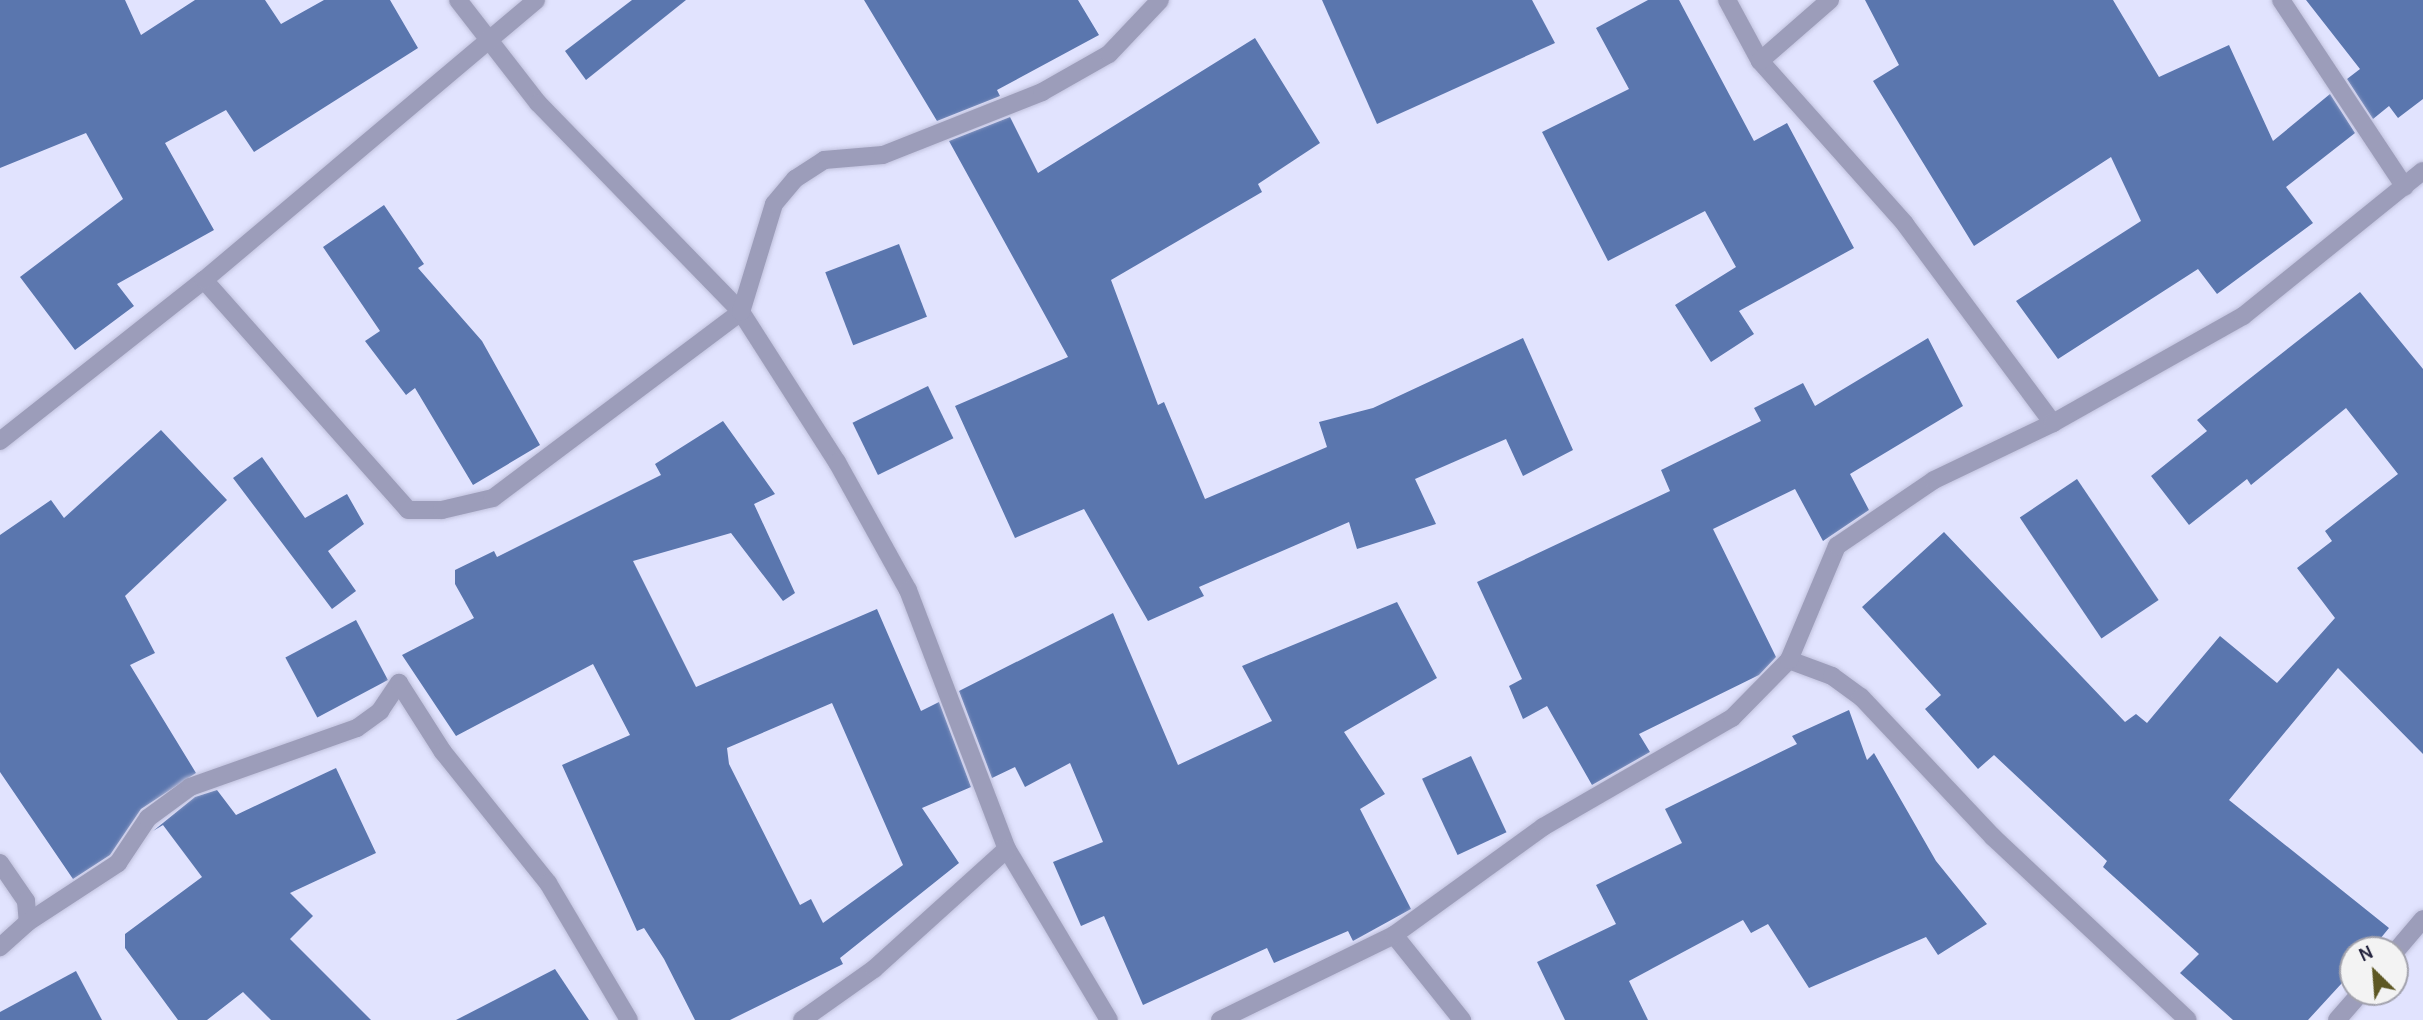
<!DOCTYPE html>
<html>
<head>
<meta charset="utf-8">
<style>
	body { margin:0 }
	#map { position:relative; width:2423px; height:1020px; overflow:hidden; background:#e1e3fe; font-family:Karla,sans-serif }
	div>[style] { position:absolute }
	[style*='--x'] { left:calc(var(--x)*1px); top:calc(var(--y)*1px); width:calc(var(--w)*1px); rotate:calc(var(--a)*1deg) }
	.building>* { inset:0; background:#5a76ae; transform-origin:0 0 }
	.roads { filter:drop-shadow(0 0 2px #c0c1dc) drop-shadow(0 0 2px #c0c1dc) }
	.minor>* { height:18px; margin:-9px; padding:0 9px; transform-origin:9px; border-radius:9px; background:#9c9dba }
	span { translate:-50% -50%; white-space:nowrap; text-align:center; line-height:1.15; -webkit-text-stroke:7px #f3f3f3; paint-order:stroke }
	.north { position:absolute; left:2339px; top:936px; width:70px; height:70px; box-sizing:border-box; background:#f3f3f3; border:2px solid #a1a1ac; border-radius:50%; rotate:335deg; font-size:19px; font-weight:700; line-height:28px; text-align:center; color:#272741 }
	.north::after { content:''; display:block; margin:auto; width:24px; height:32px; background:#5d5723; clip-path:polygon(50% 0,100% 100%,50% 72%,0 100%) }
</style>
</head>
<body>
<div id="map">
	<div class="building">
		<div style="clip-path:polygon(0 0,125px 0,141px 35px,195px 0,265px 0,281px 24px,324px 0,390px 0,418px 48px,254px 152px,226px 110px,165px 143px,214px 230px,117px 284px,134px 306px,75px 350px,20px 277px,123px 199px,86px 133px,0 168px)"></div>
		<div style="clip-path:polygon(632px 0,686px 0,586px 80px,565px 51px)"></div>
		<div style="clip-path:polygon(864px 0,1078px 0,1099px 35px,997px 90px,1000px 96px,937px 121px)"></div>
		<div style="clip-path:polygon(1322px 0,1532px 0,1555px 43px,1377px 124px)"></div>
		<div style="clip-path:polygon(1648px 0,1679px 0,1754px 141px,1787px 123px,1854px 248px,1739px 311px,1754px 334px,1711px 362px,1675px 305px,1736px 267px,1705px 211px,1608px 261px,1542px 132px,1629px 89px,1596px 28px)"></div>
		<div style="clip-path:polygon(1865px 0,2113px 0,2159px 77px,2229px 45px,2273px 141px,2330px 94px,2355px 133px,2286px 187px,2313px 223px,2217px 294px,2198px 269px,2058px 359px,2016px 301px,2141px 221px,2111px 157px,1974px 246px,1873px 81px,1899px 65px)"></div>
		<div style="clip-path:polygon(2306px 0,2423px 0,2423px 99px,2398px 118px,2389px 106px,2373px 119px,2347px 79px,2360px 69px)"></div>
		<div style="clip-path:polygon(1255px 38px,1320px 143px,1258px 184px,1262px 192px,1111px 280px,1158px 405px,1164px 402px,1205px 499px,1327px 447px,1319px 422px,1373px 408px,1523px 338px,1573px 450px,1523px 476px,1506px 439px,1415px 479px,1436px 524px,1357px 549px,1349px 522px,1199px 587px,1204px 596px,1148px 621px,1084px 509px,1015px 538px,955px 406px,1068px 357px,949px 141px,1010px 117px,1038px 173px)"></div>
		<div style="clip-path:polygon(384px 205px,424px 264px,418px 268px,482px 341px,540px 445px,473px 485px,415px 388px,406px 395px,365px 341px,380px 331px,323px 247px)"></div>
		<div style="left:899px;top:244px;width:78px;height:79px;rotate:69deg"></div>
		<div style="clip-path:polygon(2360px 292px,2423px 369px,2423px 754px,2338px 668px,2229px 800px,2389px 928px,2371px 950px,2353px 950px,2353px 971px,2308px 1020px,2233px 1020px,2180px 973px,2199px 954px,2103px 867px,2107px 861px,1994px 755px,1978px 769px,1925px 709px,1941px 695px,1862px 607px,1944px 532px,2125px 722px,2136px 714px,2147px 723px,2220px 636px,2277px 683px,2335px 618px,2297px 568px,2332px 541px,2325px 531px,2398px 474px,2346px 408px,2251px 485px,2247px 479px,2189px 525px,2151px 476px,2207px 431px,2197px 420px)"></div>
		<div style="clip-path:polygon(1928px 338px,1963px 406px,1850px 474px,1869px 510px,1823px 541px,1795px 489px,1713px 529px,1776px 657px,1759px 675px,1639px 734px,1650px 752px,1592px 785px,1547px 706px,1523px 719px,1509px 686px,1522px 679px,1477px 582px,1670px 491px,1661px 470px,1761px 421px,1754px 408px,1803px 383px,1815px 406px)"></div>
		<div style="left:928px;top:386px;width:58px;height:84px;rotate:64deg"></div>
		<div style="clip-path:polygon(evenodd,723px 421px,775px 494px,754px 504px,795px 593px,783px 601px,731px 533px,633px 561px,696px 687px,877px 609px,921px 711px,939px 702px,971px 787px,922px 808px,959px 863px,840px 958px,843px 964px,730px 1020px,695px 1020px,664px 959px,644px 928px,637px 931px,562px 765px,630px 735px,593px 664px,456px 736px,402px 655px,474px 618px,455px 584px,455px 570px,494px 551px,497px 557px,661px 475px,655px 464px,723px 421px,832px 703px,903px 865px,823px 923px,811px 899px,800px 905px,729px 764px,727px 748px,832px 703px)"></div>
		<div style="clip-path:polygon(161px 430px,227px 500px,125px 596px,155px 653px,130px 665px,196px 773px,141px 809px,110px 855px,73px 879px,0 772px,0 535px,51px 500px,64px 518px)"></div>
		<div style="clip-path:polygon(262px 457px,305px 518px,347px 494px,364px 524px,328px 551px,356px 591px,332px 609px,233px 478px)"></div>
		<div style="left:2077px;top:479px;width:146px;height:69px;rotate:56deg"></div>
		<div style="clip-path:polygon(1397px 602px,1437px 678px,1344px 732px,1385px 794px,1360px 809px,1411px 909px,1353px 941px,1348px 931px,1274px 963px,1267px 948px,1143px 1005px,1104px 916px,1081px 926px,1053px 862px,1103px 842px,1070px 763px,1025px 787px,1015px 767px,992px 778px,959px 691px,1113px 613px,1178px 765px,1272px 721px,1242px 666px)"></div>
		<div style="left:356px;top:620px;width:68px;height:80px;rotate:62deg"></div>
		<div style="clip-path:polygon(1849px 710px,1867px 760px,1874px 753px,1936px 861px,1987px 924px,1938px 955px,1926px 937px,1809px 988px,1768px 924px,1751px 933px,1743px 920px,1629px 981px,1648px 1020px,1565px 1020px,1537px 962px,1616px 924px,1596px 885px,1682px 843px,1665px 809px,1797px 744px,1792px 736px)"></div>
		<div style="left:1471px;top:756px;width:84px;height:54px;rotate:65deg"></div>
		<div style="clip-path:polygon(336px 768px,376px 853px,290px 893px,313px 916px,290px 939px,371px 1020px,271px 1020px,243px 992px,207px 1020px,178px 1020px,125px 948px,125px 934px,202px 877px,163px 825px,153px 831px,195px 797px,217px 790px,236px 815px)"></div>
		<div style="clip-path:polygon(555px 969px,589px 1020px,456px 1020px)"></div>
		<div style="clip-path:polygon(76px 971px,102px 1020px,0 1020px,0 1012px)"></div>
	</div>
	<div class="roads">
		<div class="minor">
			<div style="--x:458;--y:0;--w:130;--a:52.2"></div>
			<div style="--x:538;--y:103;--w:291;--a:45.8"></div>
			<div style="--x:741;--y:312;--w:178;--a:57.4"></div>
			<div style="--x:837;--y:462;--w:146;--a:61"></div>
			<div style="--x:908;--y:590;--w:277;--a:69.1"></div>
			<div style="--x:1007;--y:849;--w:199;--a:59.2"></div>
			<div style="--x:1727;--y:0;--w:69;--a:61.6"></div>
			<div style="--x:1760;--y:61;--w:218;--a:48.3"></div>
			<div style="--x:1905;--y:224;--w:248;--a:53.4"></div>
			<div style="--x:2281;--y:0;--w:224;--a:56.5"></div>
			<div style="--x:1760;--y:61;--w:93;--a:-41.1"></div>
			<div style="--x:204;--y:280;--w:307;--a:48.4"></div>
			<div style="--x:408;--y:510;--w:34;--a:0"></div>
			<div style="--x:442;--y:510;--w:52;--a:-13.2"></div>
			<div style="--x:493;--y:498;--w:310;--a:-36.9"></div>
			<div style="--x:741;--y:312;--w:113;--a:-73"></div>
			<div style="--x:774;--y:204;--w:33;--a:-50"></div>
			<div style="--x:795;--y:179;--w:35;--a:-33"></div>
			<div style="--x:824;--y:160;--w:59;--a:-4.8"></div>
			<div style="--x:883;--y:155;--w:171;--a:-21.6"></div>
			<div style="--x:1042;--y:92;--w:77;--a:-29.6"></div>
			<div style="--x:1109;--y:54;--w:74;--a:-46.6"></div>
			<div style="--x:0;--y:441;--w:260;--a:-38.3"></div>
			<div style="--x:204;--y:280;--w:434;--a:-40.1"></div>
			<div style="--x:1789;--y:660;--w:46;--a:20.4"></div>
			<div style="--x:1832;--y:676;--w:36;--a:36"></div>
			<div style="--x:1861;--y:697;--w:192;--a:46.7"></div>
			<div style="--x:1993;--y:837;--w:267;--a:43.2"></div>
			<div style="--x:0;--y:863;--w:46;--a:55.6"></div>
			<div style="--x:26;--y:901;--w:21;--a:85"></div>
			<div style="--x:28;--y:922;--w:38;--a:138"></div>
			<div style="--x:28;--y:922;--w:108;--a:-33.2"></div>
			<div style="--x:118;--y:863;--w:54;--a:-56.3"></div>
			<div style="--x:148;--y:818;--w:52;--a:-36.4"></div>
			<div style="--x:190;--y:787;--w:177;--a:-19.5"></div>
			<div style="--x:357;--y:728;--w:29;--a:-36"></div>
			<div style="--x:380;--y:711;--w:34;--a:-56"></div>
			<div style="--x:399;--y:683;--w:82;--a:57.5"></div>
			<div style="--x:443;--y:752;--w:168;--a:51.3"></div>
			<div style="--x:548;--y:883;--w:159;--a:59.4"></div>
			<div style="--x:1394;--y:935;--w:109;--a:51.3"></div>
			<div style="--x:2395;--y:952;--w:43;--a:-49.7"></div>
			<div style="--x:802;--y:1020;--w:88;--a:-35.3"></div>
			<div style="--x:874;--y:969;--w:179;--a:-42.1"></div>
			<div style="--x:1220;--y:1020;--w:194;--a:-26"></div>
			<div style="--x:1394;--y:935;--w:184;--a:-35.9"></div>
			<div style="--x:1543;--y:827;--w:218;--a:-30"></div>
			<div style="--x:1732;--y:718;--w:81;--a:-45.5"></div>
			<div style="--x:1789;--y:660;--w:124;--a:-67.2"></div>
			<div style="--x:1837;--y:546;--w:117;--a:-34.2"></div>
			<div style="--x:1934;--y:480;--w:132;--a:-25.6"></div>
			<div style="--x:2053;--y:423;--w:218;--a:-29.4"></div>
			<div style="--x:2243;--y:316;--w:231;--a:-38.9"></div>
			<div style="--x:2337;--y:1020;--w:37;--a:-49"></div>
		</div>
	</div>
	<div class="north">N</div>
</div>
</body>
</html>
